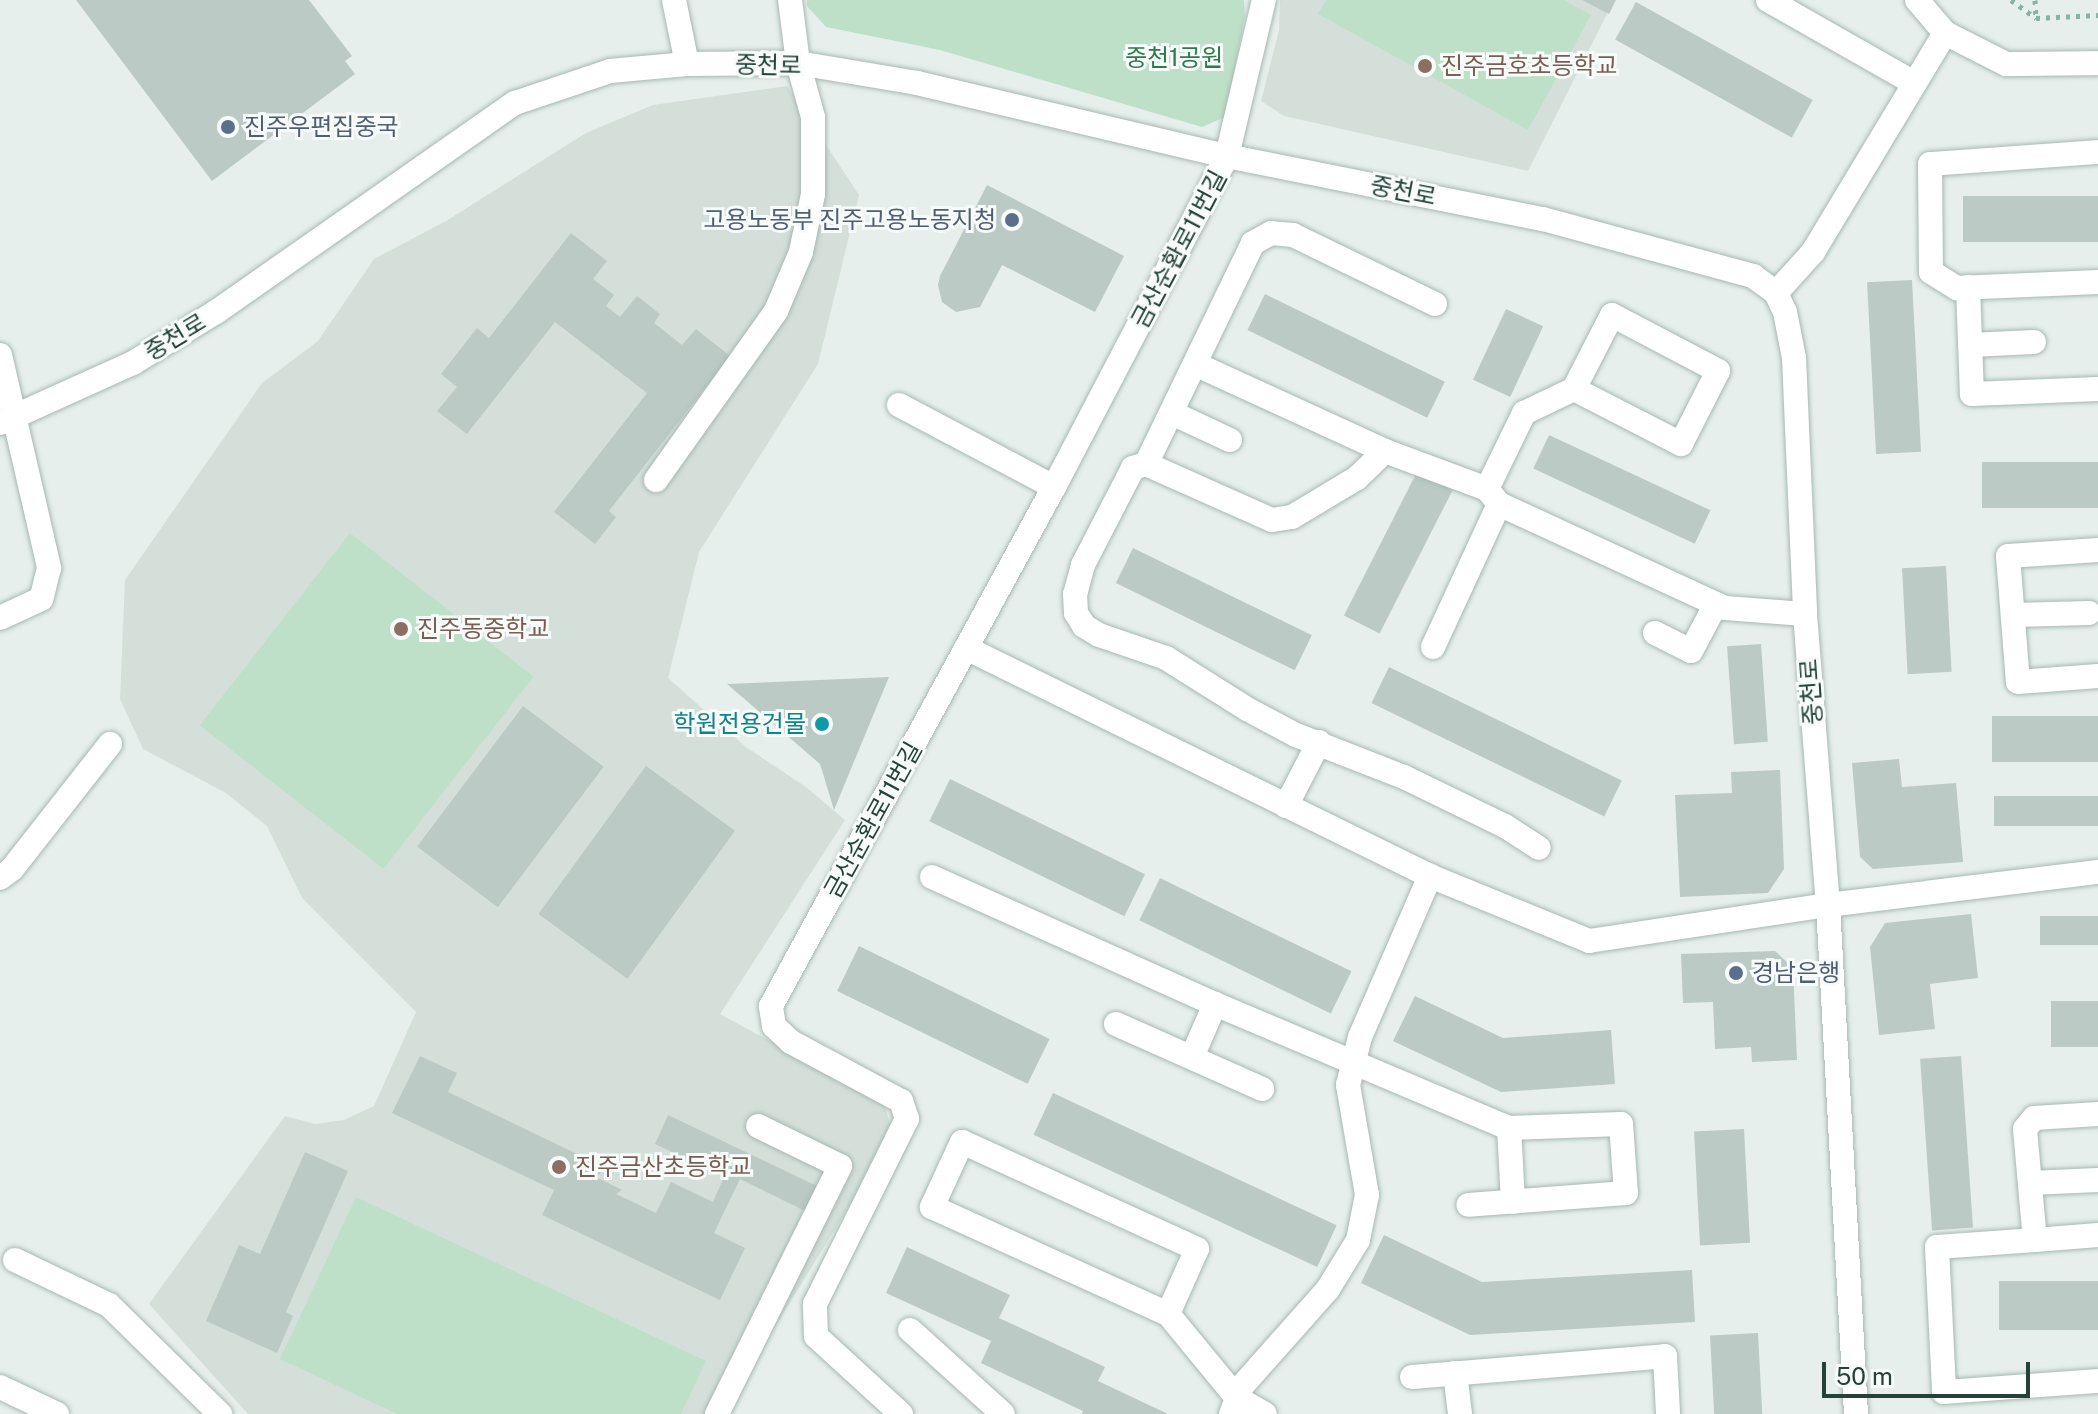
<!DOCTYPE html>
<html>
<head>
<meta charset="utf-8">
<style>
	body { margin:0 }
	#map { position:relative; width:2098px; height:1414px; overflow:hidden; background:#e6efeb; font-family:"Public Sans","Noto Sans KR",sans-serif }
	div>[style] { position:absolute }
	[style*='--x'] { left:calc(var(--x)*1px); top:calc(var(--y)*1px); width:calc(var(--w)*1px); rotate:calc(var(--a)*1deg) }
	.built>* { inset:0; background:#d4dfda }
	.green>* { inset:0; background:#bfe0c8; transform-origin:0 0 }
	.building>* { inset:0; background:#bbcac4; transform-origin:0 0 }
	.path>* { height:5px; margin-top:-2.5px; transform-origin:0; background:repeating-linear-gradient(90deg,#86b3a5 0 4px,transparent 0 10px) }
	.roads { filter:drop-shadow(0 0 2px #a8b8b2) drop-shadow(0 0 2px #a8b8b2) }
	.minor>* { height:24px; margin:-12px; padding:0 12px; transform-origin:12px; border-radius:12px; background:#fff }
	.dots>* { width:22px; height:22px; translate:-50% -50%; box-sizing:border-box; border:4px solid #f7fbf9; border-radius:50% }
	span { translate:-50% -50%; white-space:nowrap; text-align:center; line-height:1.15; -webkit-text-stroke:6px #f7fbf9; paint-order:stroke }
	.park-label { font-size:24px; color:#2d7a4b }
	.street-label { font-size:24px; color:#24423a }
	.education-label { font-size:24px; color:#785e54 }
	.left { translate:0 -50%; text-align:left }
	.service-label { font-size:24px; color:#4e5e75 }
	.right { translate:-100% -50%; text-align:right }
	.culture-label { font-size:24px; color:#0d838f }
	.scale { position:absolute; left:1822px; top:1362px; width:208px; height:36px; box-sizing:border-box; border:4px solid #24423a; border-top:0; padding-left:10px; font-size:24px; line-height:28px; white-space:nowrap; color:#24423a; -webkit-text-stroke:6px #f7fbf9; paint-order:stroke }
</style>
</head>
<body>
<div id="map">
	<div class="built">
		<div style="clip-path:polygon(1280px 0,1614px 0,1528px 171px,1284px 116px,1261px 101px,1279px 30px)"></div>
		<div style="clip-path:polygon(787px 86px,859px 195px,818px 364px,699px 552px,668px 678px,746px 747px,806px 787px,845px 820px,720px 1014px,884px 1103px,891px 1127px,848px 1208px,770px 1335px,731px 1414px,248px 1414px,149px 1304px,285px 1116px,315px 1124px,344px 1120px,374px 1106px,416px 1012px,302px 898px,267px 826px,226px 793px,143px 749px,120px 699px,125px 580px,262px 383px,318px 341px,374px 259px,446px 221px,586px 133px,653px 105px)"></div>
	</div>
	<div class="green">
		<div style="clip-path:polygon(807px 0,1244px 0,1245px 16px,1225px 117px,1202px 127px,940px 50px,826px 27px,807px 6px)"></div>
		<div style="clip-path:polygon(1326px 0,1564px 0,1591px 15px,1528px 130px,1318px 14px)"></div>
		<div style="left:350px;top:533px;width:233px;height:244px;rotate:38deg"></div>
		<div style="clip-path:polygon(356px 1197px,706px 1361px,681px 1414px,397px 1414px,280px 1359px)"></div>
	</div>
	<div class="building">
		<div style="clip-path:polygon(76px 0,309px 0,352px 56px,345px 61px,355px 74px,212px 181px)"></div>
		<div style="clip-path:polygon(1582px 0,1616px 0,1609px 14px)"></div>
		<div style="left:1636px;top:2px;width:202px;height:43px;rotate:29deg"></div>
		<div style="clip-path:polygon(987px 185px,1124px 256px,1095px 312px,1002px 265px,980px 307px,956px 312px,942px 302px,938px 285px,940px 276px)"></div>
		<div style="left:2098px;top:196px;width:46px;height:135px;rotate:90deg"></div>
		<div style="clip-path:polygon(571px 233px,607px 261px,593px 279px,614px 295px,606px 306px,620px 317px,637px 296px,660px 314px,654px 323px,682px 345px,696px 329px,730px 356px,609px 511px,616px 517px,595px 544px,554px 512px,647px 393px,555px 322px,467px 434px,437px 411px,457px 387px,441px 374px,477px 328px,489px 338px)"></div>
		<div style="left:1912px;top:280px;width:172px;height:45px;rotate:87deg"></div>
		<div style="left:1265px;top:294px;width:200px;height:40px;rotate:26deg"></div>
		<div style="left:1506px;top:309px;width:41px;height:78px;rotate:25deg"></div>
		<div style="left:1549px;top:435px;width:178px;height:37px;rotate:25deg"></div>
		<div style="left:2098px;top:462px;width:46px;height:116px;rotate:90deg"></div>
		<div style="left:1417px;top:472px;width:40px;height:161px;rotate:27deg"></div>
		<div style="left:1133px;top:548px;width:199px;height:39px;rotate:26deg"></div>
		<div style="left:1946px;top:566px;width:106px;height:44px;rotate:87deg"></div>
		<div style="left:1761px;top:644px;width:98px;height:34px;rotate:86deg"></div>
		<div style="left:1389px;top:667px;width:259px;height:40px;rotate:26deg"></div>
		<div style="clip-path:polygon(889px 677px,834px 810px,820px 764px,727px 684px)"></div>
		<div style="left:523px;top:706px;width:101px;height:176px;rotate:37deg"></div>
		<div style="left:2098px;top:716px;width:46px;height:106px;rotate:90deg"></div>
		<div style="clip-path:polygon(1899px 759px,1902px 787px,1956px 783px,1963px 862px,1873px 869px,1860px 857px,1852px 763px)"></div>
		<div style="left:646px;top:766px;width:110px;height:183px;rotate:36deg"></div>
		<div style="clip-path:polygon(1780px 770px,1784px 869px,1768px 893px,1680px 897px,1675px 795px,1732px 793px,1731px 772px)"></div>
		<div style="left:950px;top:779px;width:217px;height:47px;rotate:26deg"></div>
		<div style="left:2098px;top:796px;width:30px;height:104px;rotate:90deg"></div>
		<div style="left:1160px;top:878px;width:213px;height:47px;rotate:26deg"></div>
		<div style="clip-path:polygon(1971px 914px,1978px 978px,1930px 984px,1935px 1029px,1879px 1035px,1870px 947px,1885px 923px)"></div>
		<div style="left:2098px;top:916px;width:29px;height:58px;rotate:90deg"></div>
		<div style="left:859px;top:946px;width:212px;height:50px;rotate:26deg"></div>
		<div style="clip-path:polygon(1775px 951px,1793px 968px,1797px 1060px,1752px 1062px,1751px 1047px,1715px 1049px,1713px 1002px,1683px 1003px,1681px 954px)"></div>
		<div style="clip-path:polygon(1415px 996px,1503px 1038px,1611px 1030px,1615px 1084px,1501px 1092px,1393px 1041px)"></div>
		<div style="left:2098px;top:1001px;width:46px;height:47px;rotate:90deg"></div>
		<div style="clip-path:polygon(420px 1056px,457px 1073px,448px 1092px,606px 1168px,596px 1177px,622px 1190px,616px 1194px,656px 1213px,671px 1182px,713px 1202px,724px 1177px,655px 1144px,668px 1115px,821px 1188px,809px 1213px,740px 1179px,714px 1233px,745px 1248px,720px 1300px,542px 1215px,554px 1190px,392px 1113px)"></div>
		<div style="left:1961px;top:1056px;width:172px;height:41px;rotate:86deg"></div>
		<div style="left:1053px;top:1093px;width:313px;height:46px;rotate:25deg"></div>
		<div style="left:1744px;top:1129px;width:114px;height:50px;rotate:87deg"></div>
		<div style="clip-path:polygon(305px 1152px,348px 1171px,286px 1312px,293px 1316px,277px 1353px,206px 1321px,239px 1245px,260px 1254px)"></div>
		<div style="clip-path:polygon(1384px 1235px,1482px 1282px,1692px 1270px,1695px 1322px,1470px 1335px,1361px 1283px)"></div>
		<div style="clip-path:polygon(907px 1247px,1010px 1295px,999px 1318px,1105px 1367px,1098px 1381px,1168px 1414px,1082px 1414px,1083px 1411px,981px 1363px,991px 1341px,886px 1293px)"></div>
		<div style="left:2098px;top:1281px;width:49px;height:99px;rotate:90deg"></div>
		<div style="left:1758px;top:1333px;width:81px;height:48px;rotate:87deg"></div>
	</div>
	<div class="path">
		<div style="--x:2011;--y:0;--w:31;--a:36"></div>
		<div style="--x:2036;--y:18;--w:62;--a:-2.8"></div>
		<div style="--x:2035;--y:0;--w:17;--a:87"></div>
	</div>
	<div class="roads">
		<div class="minor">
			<div style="--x:674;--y:0;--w:65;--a:78.5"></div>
			<div style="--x:1768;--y:0;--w:168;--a:29.6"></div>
			<div style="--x:1917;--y:0;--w:43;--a:49.7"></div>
			<div style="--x:2098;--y:152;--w:168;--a:175.9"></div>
			<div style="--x:1930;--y:164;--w:108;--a:89.5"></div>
			<div style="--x:1931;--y:272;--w:31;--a:32"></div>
			<div style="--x:1957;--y:288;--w:141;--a:-2.4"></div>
			<div style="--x:1968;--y:287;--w:107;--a:87.9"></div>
			<div style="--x:1972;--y:394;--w:126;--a:-2.3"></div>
			<div style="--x:1776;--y:293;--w:55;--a:-47.9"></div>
			<div style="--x:1813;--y:252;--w:256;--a:-58.9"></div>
			<div style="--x:1945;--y:33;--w:68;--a:26.9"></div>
			<div style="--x:2006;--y:64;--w:92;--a:-0.6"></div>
			<div style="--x:1435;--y:304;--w:158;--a:-154.1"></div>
			<div style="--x:1293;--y:235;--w:22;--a:-175"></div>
			<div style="--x:1271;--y:233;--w:21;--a:151"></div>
			<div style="--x:1253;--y:243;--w:246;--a:115.8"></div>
			<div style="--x:1146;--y:464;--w:14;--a:163"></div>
			<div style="--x:1133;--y:468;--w:109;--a:117.3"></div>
			<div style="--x:1083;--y:565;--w:30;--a:105"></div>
			<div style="--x:1075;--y:594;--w:19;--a:87"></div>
			<div style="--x:1076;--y:613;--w:15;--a:58"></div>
			<div style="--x:1084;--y:626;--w:17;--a:31"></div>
			<div style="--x:1099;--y:635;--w:71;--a:18.9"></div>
			<div style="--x:1166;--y:658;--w:96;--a:32.2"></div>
			<div style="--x:1247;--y:709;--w:55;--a:28"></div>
			<div style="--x:1296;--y:735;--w:116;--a:21.3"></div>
			<div style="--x:1404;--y:777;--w:112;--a:25.9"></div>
			<div style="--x:1505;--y:826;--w:40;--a:32.9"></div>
			<div style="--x:1970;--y:345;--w:64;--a:-2.7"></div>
			<div style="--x:0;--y:355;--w:219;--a:77"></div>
			<div style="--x:49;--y:568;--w:32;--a:104"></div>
			<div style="--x:41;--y:599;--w:45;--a:155.1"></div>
			<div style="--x:1195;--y:364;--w:209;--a:24.6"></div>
			<div style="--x:1385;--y:451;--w:109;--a:20.4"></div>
			<div style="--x:1487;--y:489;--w:19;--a:51"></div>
			<div style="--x:1499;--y:504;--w:249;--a:24.7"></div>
			<div style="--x:1725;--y:608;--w:80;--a:4.3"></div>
			<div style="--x:899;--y:405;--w:175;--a:27.9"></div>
			<div style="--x:1172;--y:413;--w:64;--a:25"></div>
			<div style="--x:0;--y:423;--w:146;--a:-24.3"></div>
			<div style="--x:133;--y:363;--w:97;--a:-31.6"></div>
			<div style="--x:216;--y:312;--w:365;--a:-35"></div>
			<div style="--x:515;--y:103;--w:100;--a:-18.6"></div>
			<div style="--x:610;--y:71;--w:77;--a:-5.2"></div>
			<div style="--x:687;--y:64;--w:111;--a:-0.5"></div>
			<div style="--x:798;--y:63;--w:121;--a:9.5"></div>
			<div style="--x:917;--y:83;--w:318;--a:13.3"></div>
			<div style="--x:1227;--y:156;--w:322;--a:11.3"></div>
			<div style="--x:1543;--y:219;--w:218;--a:15.2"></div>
			<div style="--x:1753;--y:276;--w:29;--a:36"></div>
			<div style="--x:1776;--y:293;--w:21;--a:65"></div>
			<div style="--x:1785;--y:312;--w:47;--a:78.9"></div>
			<div style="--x:1794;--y:358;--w:256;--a:87.5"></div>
			<div style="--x:1805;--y:614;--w:292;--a:85.5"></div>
			<div style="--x:1828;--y:905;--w:510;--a:86.85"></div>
			<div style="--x:1146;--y:464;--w:138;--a:24"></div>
			<div style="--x:1272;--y:520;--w:20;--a:-9"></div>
			<div style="--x:1292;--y:517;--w:76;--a:-31"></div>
			<div style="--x:1357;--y:478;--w:39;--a:-44"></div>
			<div style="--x:656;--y:480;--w:207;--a:-54.6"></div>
			<div style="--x:776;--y:311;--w:64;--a:-67"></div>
			<div style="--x:801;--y:252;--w:59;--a:-78.3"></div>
			<div style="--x:813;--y:194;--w:77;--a:-90"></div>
			<div style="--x:813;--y:117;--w:56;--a:-105.5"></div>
			<div style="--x:798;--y:63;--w:64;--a:-97.2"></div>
			<div style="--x:1487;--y:489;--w:85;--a:-64"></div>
			<div style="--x:1524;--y:413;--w:55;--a:-25.6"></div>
			<div style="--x:1574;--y:389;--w:83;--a:-62.8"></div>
			<div style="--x:1612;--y:315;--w:120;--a:27.8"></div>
			<div style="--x:1718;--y:371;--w:82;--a:116.9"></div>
			<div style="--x:1681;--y:444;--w:120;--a:-152.8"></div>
			<div style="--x:2098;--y:550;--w:90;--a:176.2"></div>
			<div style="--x:2008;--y:556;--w:126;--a:85.5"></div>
			<div style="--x:2018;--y:682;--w:80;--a:-4.3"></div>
			<div style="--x:2013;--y:615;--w:76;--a:-1.5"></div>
			<div style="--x:1655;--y:633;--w:40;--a:26.6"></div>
			<div style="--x:1691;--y:651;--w:53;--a:-62"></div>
			<div style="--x:1433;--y:647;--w:157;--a:-65.2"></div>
			<div style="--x:966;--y:648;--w:517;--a:26.17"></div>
			<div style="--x:1430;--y:876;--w:172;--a:22.2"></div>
			<div style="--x:1589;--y:941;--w:242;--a:-8.6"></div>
			<div style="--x:1828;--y:905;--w:272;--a:-7"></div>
			<div style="--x:1286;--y:806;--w:72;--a:-62.7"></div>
			<div style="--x:932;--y:877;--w:310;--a:24.2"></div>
			<div style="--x:1215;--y:1004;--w:319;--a:22.9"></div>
			<div style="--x:1509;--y:1128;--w:112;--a:-2"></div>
			<div style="--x:1621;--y:1124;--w:69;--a:85.9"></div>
			<div style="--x:1626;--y:1193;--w:158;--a:175.7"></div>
			<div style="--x:0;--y:878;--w:15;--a:-37"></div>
			<div style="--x:12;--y:869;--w:159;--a:-51.9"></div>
			<div style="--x:1116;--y:1024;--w:160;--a:24"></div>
			<div style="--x:1192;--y:1057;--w:58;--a:-66.5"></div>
			<div style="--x:2098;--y:1114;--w:64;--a:176.4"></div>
			<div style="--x:2034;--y:1118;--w:14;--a:129"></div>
			<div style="--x:2025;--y:1129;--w:111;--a:84.9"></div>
			<div style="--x:2035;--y:1240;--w:63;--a:-4.5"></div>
			<div style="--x:1509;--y:1128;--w:74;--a:86.9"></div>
			<div style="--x:2030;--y:1183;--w:68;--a:-2.5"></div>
			<div style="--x:2035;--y:1240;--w:98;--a:175.9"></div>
			<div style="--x:1937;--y:1247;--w:145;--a:87.2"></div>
			<div style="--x:1944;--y:1392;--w:154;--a:-4.1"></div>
			<div style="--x:15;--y:1260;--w:104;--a:25.6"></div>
			<div style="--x:109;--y:1305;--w:156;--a:44.5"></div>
			<div style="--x:1168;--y:1314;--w:71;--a:-66"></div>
			<div style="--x:1197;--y:1249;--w:258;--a:-155.5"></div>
			<div style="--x:962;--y:1142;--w:72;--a:114.8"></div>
			<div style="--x:932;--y:1207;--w:259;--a:24.4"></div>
			<div style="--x:1168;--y:1314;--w:109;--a:50.6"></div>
			<div style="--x:1237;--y:1398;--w:32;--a:30"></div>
			<div style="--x:910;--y:1330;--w:125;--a:42.1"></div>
			<div style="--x:1455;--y:1373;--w:41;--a:83"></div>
			<div style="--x:1412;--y:1377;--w:254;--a:-4.7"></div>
			<div style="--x:1665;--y:1356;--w:58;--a:87"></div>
			<div style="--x:0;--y:1387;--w:63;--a:25.3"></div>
			<div style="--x:717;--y:1414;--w:277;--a:-63.6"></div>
			<div style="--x:840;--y:1166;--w:91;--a:-154"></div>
			<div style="--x:901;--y:1414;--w:115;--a:-137.5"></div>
			<div style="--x:816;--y:1336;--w:32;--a:-92"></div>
			<div style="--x:815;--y:1304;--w:207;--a:-63.6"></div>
			<div style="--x:907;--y:1119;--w:19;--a:-108"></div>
			<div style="--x:901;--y:1101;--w:125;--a:-151.8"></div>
			<div style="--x:791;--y:1042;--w:23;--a:-137"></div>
			<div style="--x:774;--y:1026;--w:20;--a:-99"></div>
			<div style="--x:771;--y:1006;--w:591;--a:-61.4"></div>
			<div style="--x:1054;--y:487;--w:373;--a:-62.4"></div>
			<div style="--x:1227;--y:156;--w:160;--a:-76.7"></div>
			<div style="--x:1231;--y:1414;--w:30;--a:-69"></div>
			<div style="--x:1242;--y:1386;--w:130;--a:-48.4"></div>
			<div style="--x:1328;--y:1289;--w:57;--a:-58.5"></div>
			<div style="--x:1358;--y:1240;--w:46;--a:-78.7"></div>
			<div style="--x:1367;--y:1195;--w:112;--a:-99.8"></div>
			<div style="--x:1348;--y:1085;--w:49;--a:-76"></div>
			<div style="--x:1360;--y:1037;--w:176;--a:-66.5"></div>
		</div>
	</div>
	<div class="dots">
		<div style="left:1425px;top:66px;background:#8d6e63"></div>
		<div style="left:228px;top:127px;background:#5c6f8a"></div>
		<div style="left:1012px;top:220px;background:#5c6f8a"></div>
		<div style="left:401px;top:629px;background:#8d6e63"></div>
		<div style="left:822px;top:724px;background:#0f9aa8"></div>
		<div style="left:1736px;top:973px;background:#5c6f8a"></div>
		<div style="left:559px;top:1167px;background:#8d6e63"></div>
	</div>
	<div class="park-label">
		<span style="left:1174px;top:58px">중천1공원</span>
	</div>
	<div class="street-label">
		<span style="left:768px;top:65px;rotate:1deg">중천로</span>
		<span style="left:1403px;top:191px;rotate:11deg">중천로</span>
		<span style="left:1179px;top:249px;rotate:-62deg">금산순환로11번길</span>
		<span style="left:175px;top:337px;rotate:-31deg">중천로</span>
		<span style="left:1811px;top:692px;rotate:-94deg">중천로</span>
		<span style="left:873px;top:820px;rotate:-61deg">금산순환로11번길</span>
	</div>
	<div class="education-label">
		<span class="left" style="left:1441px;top:66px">진주금호초등학교</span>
		<span class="left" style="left:417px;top:629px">진주동중학교</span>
		<span class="left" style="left:575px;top:1167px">진주금산초등학교</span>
	</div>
	<div class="service-label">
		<span class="left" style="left:244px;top:127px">진주우편집중국</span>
		<span class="right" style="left:996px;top:220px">고용노동부 진주고용노동지청</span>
		<span class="left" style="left:1752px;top:973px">경남은행</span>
	</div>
	<div class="culture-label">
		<span class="right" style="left:806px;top:724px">학원전용건물</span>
	</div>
	<div class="scale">50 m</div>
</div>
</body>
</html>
